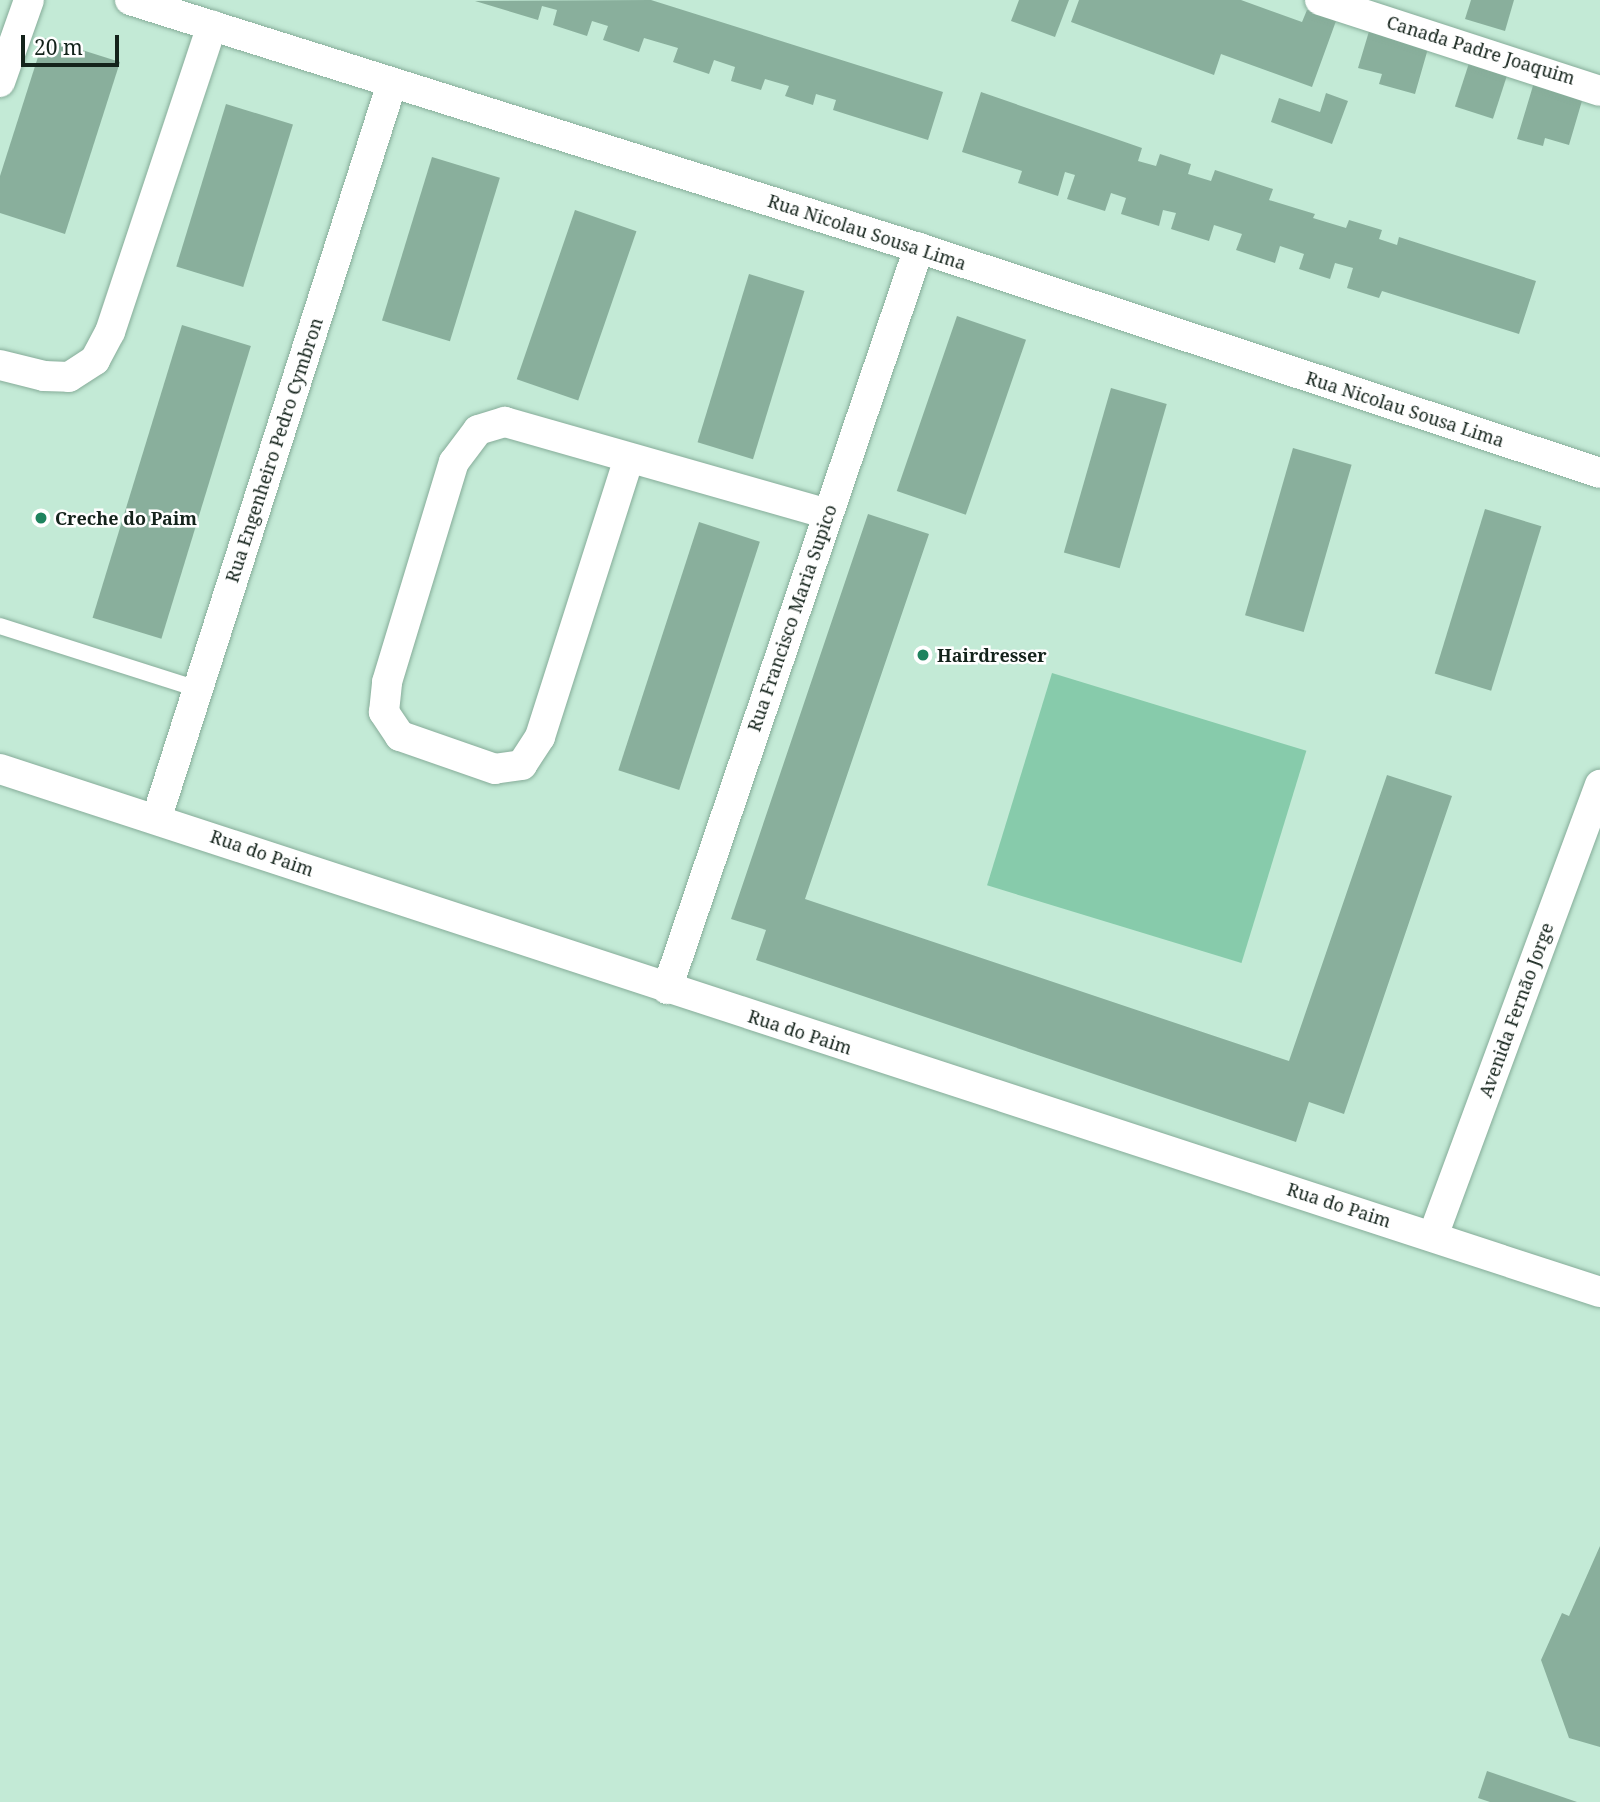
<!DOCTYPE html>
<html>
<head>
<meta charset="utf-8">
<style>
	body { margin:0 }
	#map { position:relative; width:1600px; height:1802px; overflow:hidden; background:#c3ead6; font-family:"Noto Serif",serif }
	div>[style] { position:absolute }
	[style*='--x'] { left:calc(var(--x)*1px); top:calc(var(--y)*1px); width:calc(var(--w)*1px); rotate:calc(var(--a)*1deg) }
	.green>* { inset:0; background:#87cbab; transform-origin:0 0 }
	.building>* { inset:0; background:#89af9c; transform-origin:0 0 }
	.roads { filter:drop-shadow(0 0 2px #86ac99) drop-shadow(0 0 2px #86ac99) }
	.service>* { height:16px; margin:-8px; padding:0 8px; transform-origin:8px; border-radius:8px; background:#fff }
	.minor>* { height:30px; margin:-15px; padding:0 15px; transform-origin:15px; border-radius:15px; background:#fff }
	.dots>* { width:19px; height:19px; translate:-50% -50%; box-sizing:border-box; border:4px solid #fff; border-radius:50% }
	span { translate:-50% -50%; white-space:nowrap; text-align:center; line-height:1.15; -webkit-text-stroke:5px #fff; paint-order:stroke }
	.street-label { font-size:18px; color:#14231b }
	.poi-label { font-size:18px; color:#14231b; font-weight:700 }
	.left { translate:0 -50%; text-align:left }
	.scale { position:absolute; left:21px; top:35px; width:98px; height:32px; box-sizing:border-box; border:4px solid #14231b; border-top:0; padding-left:9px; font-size:21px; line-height:24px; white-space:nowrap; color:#14231b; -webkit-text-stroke:5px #fff; paint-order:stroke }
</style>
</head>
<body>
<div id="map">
	<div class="green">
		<div style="left:1052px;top:673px;width:266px;height:222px;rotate:17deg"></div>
	</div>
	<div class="building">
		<div style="clip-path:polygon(651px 0,943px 92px,928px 140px,833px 110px,836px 100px,816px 94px,813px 105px,785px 96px,789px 86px,765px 79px,761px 90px,731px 81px,735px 67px,714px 60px,709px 74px,673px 62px,678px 48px,644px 38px,639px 52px,603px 40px,608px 26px,592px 21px,587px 36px,553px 25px,557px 10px,542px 6px,538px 20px,475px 1px)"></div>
		<div style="clip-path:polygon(1019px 0,1069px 0,1055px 37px,1011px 21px)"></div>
		<div style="clip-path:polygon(1079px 0,1241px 0,1302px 22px,1307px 10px,1336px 21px,1312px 87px,1221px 54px,1214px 75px,1071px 22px)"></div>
		<div style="clip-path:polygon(1471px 0,1514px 0,1505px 31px,1465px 19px)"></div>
		<div style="clip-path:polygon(1370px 28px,1429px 45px,1415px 94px,1379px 84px,1382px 74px,1358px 68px)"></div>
		<div style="clip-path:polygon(44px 38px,120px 62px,65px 234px,0 213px,0 176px)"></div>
		<div style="left:1471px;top:57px;width:40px;height:52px;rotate:18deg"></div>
		<div style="clip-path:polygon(1535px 79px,1584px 94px,1569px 145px,1545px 138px,1543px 146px,1517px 139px)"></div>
		<div style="clip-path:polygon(981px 92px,1142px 148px,1138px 161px,1156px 166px,1160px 154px,1191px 164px,1188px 174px,1211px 181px,1215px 170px,1273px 189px,1269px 200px,1315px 214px,1313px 218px,1346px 228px,1349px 220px,1382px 230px,1379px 239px,1397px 245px,1399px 237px,1536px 281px,1519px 334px,1382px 291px,1379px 298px,1347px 288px,1353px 268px,1335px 263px,1330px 279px,1299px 269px,1304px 254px,1280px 246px,1275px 263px,1236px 250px,1242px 234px,1214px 225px,1209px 241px,1171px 229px,1176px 213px,1163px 210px,1159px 226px,1121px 214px,1126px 198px,1111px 193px,1105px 211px,1067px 199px,1075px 175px,1065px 172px,1058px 196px,1018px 183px,1022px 171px,962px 152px)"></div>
		<div style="clip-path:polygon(1326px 93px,1348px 101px,1332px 144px,1271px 122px,1279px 98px,1320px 112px)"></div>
		<div style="left:226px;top:104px;width:70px;height:170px;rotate:17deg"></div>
		<div style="left:432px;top:157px;width:71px;height:171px;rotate:17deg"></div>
		<div style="left:575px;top:210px;width:65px;height:179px;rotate:19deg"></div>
		<div style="left:749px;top:274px;width:58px;height:176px;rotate:17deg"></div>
		<div style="left:957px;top:316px;width:73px;height:185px;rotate:19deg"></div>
		<div style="left:182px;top:325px;width:72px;height:306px;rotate:17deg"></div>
		<div style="left:1111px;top:388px;width:58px;height:171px;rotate:16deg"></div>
		<div style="left:1293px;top:448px;width:61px;height:174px;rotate:16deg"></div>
		<div style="left:1485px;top:509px;width:59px;height:172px;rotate:17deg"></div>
		<div style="clip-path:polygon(868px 514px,929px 534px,805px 899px,1289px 1061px,1387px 775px,1452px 796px,1344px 1114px,1309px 1102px,1296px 1142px,756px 960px,766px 930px,731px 919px)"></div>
		<div style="left:699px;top:522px;width:64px;height:261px;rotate:18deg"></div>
		<div style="clip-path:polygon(1600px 1546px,1600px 1747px,1569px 1738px,1541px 1660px,1562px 1613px,1569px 1616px)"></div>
		<div style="clip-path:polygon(1487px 1771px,1577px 1802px,1490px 1802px,1478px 1798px)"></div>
	</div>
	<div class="roads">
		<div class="service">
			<div style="--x:0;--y:626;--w:208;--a:17.7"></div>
		</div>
		<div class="minor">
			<div style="--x:130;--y:0;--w:827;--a:17.45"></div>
			<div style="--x:919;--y:248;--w:717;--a:18.28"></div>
			<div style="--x:1320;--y:0;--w:294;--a:18"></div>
			<div style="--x:0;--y:82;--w:87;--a:-70.5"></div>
			<div style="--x:0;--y:365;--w:45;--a:14"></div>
			<div style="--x:44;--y:376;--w:25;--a:2"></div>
			<div style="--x:69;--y:377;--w:31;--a:-33"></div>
			<div style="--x:95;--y:360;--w:32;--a:-62"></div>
			<div style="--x:110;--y:332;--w:323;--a:-71.6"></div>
			<div style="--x:629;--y:458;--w:293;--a:107.7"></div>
			<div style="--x:540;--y:737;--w:33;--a:123"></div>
			<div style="--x:522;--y:765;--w:27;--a:172"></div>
			<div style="--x:495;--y:769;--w:101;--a:-160.8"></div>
			<div style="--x:400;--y:736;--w:29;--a:-124"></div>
			<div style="--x:384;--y:712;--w:30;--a:-84"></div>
			<div style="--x:387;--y:682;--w:230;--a:-73.1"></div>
			<div style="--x:454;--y:462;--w:40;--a:-53"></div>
			<div style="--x:478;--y:430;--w:28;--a:-17"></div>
			<div style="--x:505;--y:422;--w:335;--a:15.9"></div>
			<div style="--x:0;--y:769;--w:1683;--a:18.1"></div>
			<div style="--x:157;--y:817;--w:771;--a:-72.25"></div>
			<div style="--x:667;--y:989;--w:783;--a:-71.22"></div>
			<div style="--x:1433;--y:1236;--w:481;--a:-69.7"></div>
		</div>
	</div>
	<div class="dots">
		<div style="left:41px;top:518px;background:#1e835e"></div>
		<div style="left:923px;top:655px;background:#1e835e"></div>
	</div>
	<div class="street-label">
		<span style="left:1481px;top:50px;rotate:17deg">Canada Padre Joaquim</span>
		<span style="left:867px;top:232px;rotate:18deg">Rua Nicolau Sousa Lima</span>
		<span style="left:1405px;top:409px;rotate:18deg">Rua Nicolau Sousa Lima</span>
		<span style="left:274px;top:450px;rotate:-72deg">Rua Engenheiro Pedro Cymbron</span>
		<span style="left:792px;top:618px;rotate:-71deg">Rua Francisco Maria Supico</span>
		<span style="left:262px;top:853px;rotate:19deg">Rua do Paim</span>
		<span style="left:1516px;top:1010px;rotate:-70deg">Avenida Fernão Jorge</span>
		<span style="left:800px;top:1032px;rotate:18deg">Rua do Paim</span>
		<span style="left:1339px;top:1205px;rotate:18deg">Rua do Paim</span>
	</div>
	<div class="poi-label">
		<span class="left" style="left:55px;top:518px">Creche do Paim</span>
		<span class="left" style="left:937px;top:655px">Hairdresser</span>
	</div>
	<div class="scale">20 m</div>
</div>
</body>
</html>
